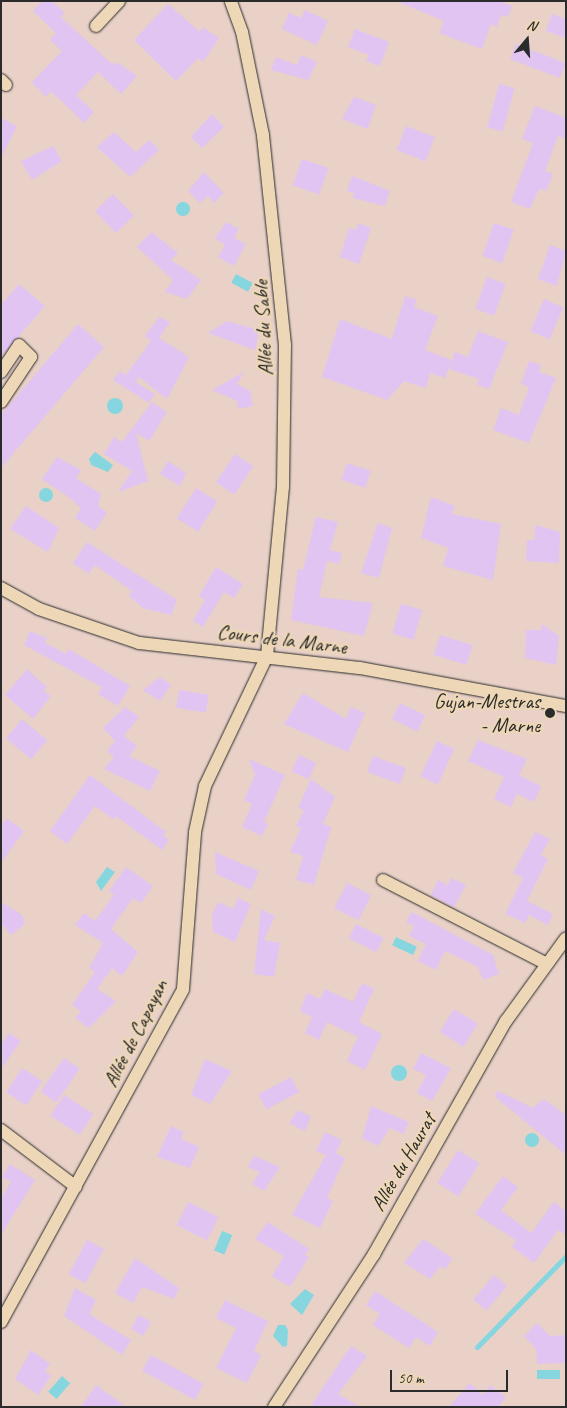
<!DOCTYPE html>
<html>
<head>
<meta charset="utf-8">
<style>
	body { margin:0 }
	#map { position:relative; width:567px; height:1408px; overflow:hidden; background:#e9d1c8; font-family:Caveat,sans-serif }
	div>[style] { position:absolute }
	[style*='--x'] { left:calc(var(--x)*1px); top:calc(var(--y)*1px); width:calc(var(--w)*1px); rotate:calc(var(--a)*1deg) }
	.water>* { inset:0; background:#85d6df; transform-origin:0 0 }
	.round { border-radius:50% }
	.stream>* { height:5px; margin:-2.5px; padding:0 2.5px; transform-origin:2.5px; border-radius:2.5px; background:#85d6df }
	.building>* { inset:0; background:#e1c4f2; transform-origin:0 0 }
	.roads { filter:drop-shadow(0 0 1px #2b2b2b) drop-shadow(0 0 1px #2b2b2b) }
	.minor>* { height:12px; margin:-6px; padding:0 6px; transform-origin:6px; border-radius:6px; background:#edd7b6 }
	.dots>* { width:14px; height:14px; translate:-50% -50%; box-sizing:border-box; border:2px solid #edd7b6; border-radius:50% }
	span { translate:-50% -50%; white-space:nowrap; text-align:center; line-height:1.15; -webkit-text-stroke:4.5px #edd7b6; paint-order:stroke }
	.street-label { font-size:21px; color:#2b2b2b }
	.poi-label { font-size:21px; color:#2b2b2b }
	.right { translate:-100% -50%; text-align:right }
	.frame { position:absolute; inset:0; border:2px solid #2b2b2b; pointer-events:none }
	.north { position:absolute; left:502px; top:15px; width:50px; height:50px; -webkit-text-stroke:4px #edd7b6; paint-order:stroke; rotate:18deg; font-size:14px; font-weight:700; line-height:20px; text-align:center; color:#2b2b2b }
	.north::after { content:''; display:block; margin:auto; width:18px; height:22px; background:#2b2b2b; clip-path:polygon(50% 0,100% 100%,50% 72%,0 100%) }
	.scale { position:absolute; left:390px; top:1370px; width:118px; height:22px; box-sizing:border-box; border:2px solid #2b2b2b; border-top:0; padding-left:6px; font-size:15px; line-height:18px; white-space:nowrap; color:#2b2b2b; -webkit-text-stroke:4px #edd7b6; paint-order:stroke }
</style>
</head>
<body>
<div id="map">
	<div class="water">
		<div class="round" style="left:176px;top:202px;width:14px;height:14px"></div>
		<div style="left:236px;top:274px;width:19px;height:10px;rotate:28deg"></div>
		<div class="round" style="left:107px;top:398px;width:16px;height:16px"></div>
		<div style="clip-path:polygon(95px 452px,113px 465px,108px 472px,91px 465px,89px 459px)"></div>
		<div class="round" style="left:39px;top:488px;width:14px;height:14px"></div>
		<div style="clip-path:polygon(107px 867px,115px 872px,101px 891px,96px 882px)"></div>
		<div style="left:396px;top:937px;width:23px;height:9px;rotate:25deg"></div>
		<div class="round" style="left:391px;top:1065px;width:16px;height:16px"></div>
		<div class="round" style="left:525px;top:1133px;width:14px;height:14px"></div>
		<div style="left:222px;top:1231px;width:11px;height:21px;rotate:22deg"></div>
		<div style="clip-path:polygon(305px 1289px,314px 1295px,302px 1315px,290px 1304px)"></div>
		<div style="clip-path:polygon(278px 1325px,285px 1325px,288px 1330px,287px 1346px,283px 1347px,273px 1336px)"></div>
		<div style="left:537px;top:1370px;width:23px;height:9px"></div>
		<div style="left:62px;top:1376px;width:11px;height:21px;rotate:41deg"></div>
	</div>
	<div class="stream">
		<div style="--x:477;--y:1347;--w:127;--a:-45.6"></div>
	</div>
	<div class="building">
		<div style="clip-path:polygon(42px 1px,52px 1px,65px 13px,61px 17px,113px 65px,117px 62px,137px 76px,121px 94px,98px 72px,76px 95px,94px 112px,84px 123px,51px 91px,46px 97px,32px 82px,62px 51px,50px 40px,56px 33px,33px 11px)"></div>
		<div style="clip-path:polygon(396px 1px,500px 1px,512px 6px,508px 17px,501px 15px,497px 27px,491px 24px,482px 49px,439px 33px,444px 21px)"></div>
		<div style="clip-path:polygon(168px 4px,200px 32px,203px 27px,219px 38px,203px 62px,198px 58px,176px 81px,134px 40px)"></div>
		<div style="clip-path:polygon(305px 10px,328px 21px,317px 45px,282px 29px,289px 13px,301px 18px)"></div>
		<div style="clip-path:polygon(552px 14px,566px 19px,566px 38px,546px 31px)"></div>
		<div style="clip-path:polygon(355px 29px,389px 42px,380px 66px,366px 61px,369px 55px,348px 47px)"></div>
		<div style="left:516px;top:44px;width:53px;height:16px;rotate:21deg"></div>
		<div style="clip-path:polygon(301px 55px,317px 62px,308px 80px,271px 70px,276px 57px,297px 65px)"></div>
		<div style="left:499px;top:84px;width:16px;height:45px;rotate:15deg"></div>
		<div style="clip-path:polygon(354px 97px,376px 105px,368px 129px,342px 119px)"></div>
		<div style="clip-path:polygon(535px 106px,566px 118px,566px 139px,558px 136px,545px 171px,553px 174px,546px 191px,539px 189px,530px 209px,511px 202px,533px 143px,522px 139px)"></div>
		<div style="clip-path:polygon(212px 114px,224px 127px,202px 148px,191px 137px)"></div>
		<div style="clip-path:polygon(1px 118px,17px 126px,1px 158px)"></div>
		<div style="left:406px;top:126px;width:31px;height:26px;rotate:21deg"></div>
		<div style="clip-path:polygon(114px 132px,136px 152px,149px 140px,159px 150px,130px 177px,97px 147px)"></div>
		<div style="clip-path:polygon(53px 146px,62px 161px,32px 180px,21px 161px)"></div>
		<div style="left:302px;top:159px;width:28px;height:28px;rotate:19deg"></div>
		<div style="clip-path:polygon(204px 172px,224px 193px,214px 203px,208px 196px,200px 203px,188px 191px)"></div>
		<div style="clip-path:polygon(352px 176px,390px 191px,385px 206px,353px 198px,354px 193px,347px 191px)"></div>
		<div style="left:113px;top:194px;width:30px;height:25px;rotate:46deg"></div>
		<div style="clip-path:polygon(226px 222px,239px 229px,234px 238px,246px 244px,234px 266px,218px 257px,225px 245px,215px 238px)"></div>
		<div style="clip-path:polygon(358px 223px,371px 228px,359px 264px,340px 257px,349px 228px,356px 230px)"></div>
		<div style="left:494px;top:223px;width:21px;height:35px;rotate:19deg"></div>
		<div style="clip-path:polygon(151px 232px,178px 253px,171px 260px,201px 280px,187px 299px,165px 292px,173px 280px,137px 247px)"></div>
		<div style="clip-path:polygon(550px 245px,566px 251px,557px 286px,538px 279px)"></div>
		<div style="left:487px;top:277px;width:20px;height:34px;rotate:20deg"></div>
		<div style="clip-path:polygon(19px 284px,45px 306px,1px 357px,1px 305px)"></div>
		<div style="clip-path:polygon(405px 296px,417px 300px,414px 307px,438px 316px,425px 350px,452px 360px,445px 378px,430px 373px,426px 388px,404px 381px,387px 400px,322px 377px,340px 319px,392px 339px)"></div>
		<div style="left:544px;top:299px;width:21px;height:35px;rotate:23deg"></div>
		<div style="clip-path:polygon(159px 317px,170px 322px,159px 338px,189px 357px,167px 399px,139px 377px,136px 382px,155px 394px,149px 403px,113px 380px,120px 371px,126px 375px,151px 341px,145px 336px)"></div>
		<div style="clip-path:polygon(227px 321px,259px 330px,255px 350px,208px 333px)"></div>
		<div style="clip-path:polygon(78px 324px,104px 347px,1px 468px,1px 415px)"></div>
		<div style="clip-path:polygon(478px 331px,508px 342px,489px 389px,477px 385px,479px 379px,449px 369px,455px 352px,468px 357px)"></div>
		<div style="clip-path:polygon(529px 361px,541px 365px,539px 372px,556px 378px,529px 443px,493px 430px,501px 408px,519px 415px,529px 387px,521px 384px)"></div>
		<div style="clip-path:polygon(244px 372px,237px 384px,250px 391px,253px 406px,238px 409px,237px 401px,212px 390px)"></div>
		<div style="clip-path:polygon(152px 402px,167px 412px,149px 441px,136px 433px,148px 481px,118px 492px,132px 471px,104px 454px,114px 437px,122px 442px)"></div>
		<div style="left:235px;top:454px;width:22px;height:34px;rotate:34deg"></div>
		<div style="clip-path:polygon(57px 457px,81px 470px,76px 478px,101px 494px,98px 506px,107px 512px,95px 531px,75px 518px,81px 508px,70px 498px,42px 479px)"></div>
		<div style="clip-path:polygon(168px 461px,186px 473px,180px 486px,160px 474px)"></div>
		<div style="left:347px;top:463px;width:25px;height:18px;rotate:18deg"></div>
		<div style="left:196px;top:488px;width:25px;height:36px;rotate:32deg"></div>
		<div style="clip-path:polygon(431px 497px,455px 506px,452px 514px,501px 524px,493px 580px,443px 566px,448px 548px,421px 538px)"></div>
		<div style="clip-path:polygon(26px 506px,59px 528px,48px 552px,10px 529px)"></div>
		<div style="clip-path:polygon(316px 517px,338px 522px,330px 550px,342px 553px,339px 564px,327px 561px,319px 597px,373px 603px,364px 636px,291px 620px,298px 569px,303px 570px)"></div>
		<div style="clip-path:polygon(378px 523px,392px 528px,379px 578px,361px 573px)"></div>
		<div style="clip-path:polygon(535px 525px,560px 532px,559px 563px,526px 561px,527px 540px,535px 540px)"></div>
		<div style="clip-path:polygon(87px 542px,177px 600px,171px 615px,143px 608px,129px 596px,132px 591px,95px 565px,89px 574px,73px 563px)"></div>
		<div style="clip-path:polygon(216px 567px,243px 584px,234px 598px,224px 592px,203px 627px,193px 621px,205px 600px,199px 596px)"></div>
		<div style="left:401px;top:604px;width:22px;height:31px;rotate:16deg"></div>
		<div style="clip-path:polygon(542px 624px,559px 636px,556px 665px,525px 658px,526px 630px,541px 630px)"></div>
		<div style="clip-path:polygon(30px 631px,47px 638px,45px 643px,66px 654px,69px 649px,130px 686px,118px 706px,98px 694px,102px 687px,24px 645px)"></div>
		<div style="left:440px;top:635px;width:34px;height:21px;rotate:17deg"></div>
		<div style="clip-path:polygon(27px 669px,47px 687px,44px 691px,51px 696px,33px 719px,5px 695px)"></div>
		<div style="clip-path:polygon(160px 677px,171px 685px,160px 701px,143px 690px)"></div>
		<div style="left:179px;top:690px;width:30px;height:18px;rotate:9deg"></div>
		<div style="clip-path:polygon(303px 693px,346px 719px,351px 707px,365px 713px,348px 752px,284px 724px)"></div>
		<div style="left:400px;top:703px;width:28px;height:18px;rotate:26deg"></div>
		<div style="clip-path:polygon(125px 707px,139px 717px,124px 736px,137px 746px,129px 756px,160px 771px,150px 791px,104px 769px,114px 757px,107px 751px,115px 741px,103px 728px)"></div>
		<div style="left:22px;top:719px;width:33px;height:25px;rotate:40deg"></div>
		<div style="clip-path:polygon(478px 740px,527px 759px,519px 775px,541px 786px,534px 802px,517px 794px,511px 807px,494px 799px,504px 777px,468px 761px)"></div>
		<div style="left:437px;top:741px;width:19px;height:39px;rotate:25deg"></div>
		<div style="left:299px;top:755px;width:19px;height:18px;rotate:25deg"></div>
		<div style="left:373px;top:756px;width:35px;height:17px;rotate:20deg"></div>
		<div style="clip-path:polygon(249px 759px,285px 775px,264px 822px,268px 824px,262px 836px,242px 827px,252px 804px,244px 800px,255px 775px)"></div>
		<div style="clip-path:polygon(90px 775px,166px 832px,163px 835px,169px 840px,162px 850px,116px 816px,114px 820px,95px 806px,67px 844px,50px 831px)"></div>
		<div style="clip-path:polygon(311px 779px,335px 797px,323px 824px,331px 827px,314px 885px,296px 880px,303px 856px,290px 852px,301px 828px,296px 826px,304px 810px,298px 808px)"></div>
		<div style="clip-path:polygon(7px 818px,24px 831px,1px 863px,1px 825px)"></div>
		<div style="clip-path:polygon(535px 832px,550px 839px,541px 855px,548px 859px,527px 901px,553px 914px,548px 925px,529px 915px,525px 923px,505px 914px,523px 878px,513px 873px)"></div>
		<div style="clip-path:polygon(215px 852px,259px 871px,251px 890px,216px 874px)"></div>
		<div style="clip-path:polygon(126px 867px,153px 886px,141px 903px,133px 898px,111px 929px,138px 952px,122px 976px,112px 968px,97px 989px,116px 1001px,89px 1028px,75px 1018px,81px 1011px,72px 1005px,95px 972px,89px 968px,103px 943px,75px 925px,84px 913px,95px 921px,114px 895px,109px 891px)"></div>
		<div style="clip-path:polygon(451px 878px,466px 885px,454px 907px,431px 895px,438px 880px,448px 885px)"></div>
		<div style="left:347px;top:883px;width:27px;height:28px;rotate:27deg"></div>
		<div style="clip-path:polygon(238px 898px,251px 904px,235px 942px,213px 932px,212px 915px,218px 902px,233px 909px)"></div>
		<div style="clip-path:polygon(1px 902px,22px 915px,25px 924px,11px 935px,1px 923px)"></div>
		<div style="clip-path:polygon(261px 909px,275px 916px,264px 940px,280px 943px,274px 977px,254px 974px)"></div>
		<div style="clip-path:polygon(412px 912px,493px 955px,499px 974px,483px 980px,478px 967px,445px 951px,436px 970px,418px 961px,426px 944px,409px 936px,414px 926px,406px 922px)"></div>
		<div style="left:356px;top:924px;width:31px;height:16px;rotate:27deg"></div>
		<div style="clip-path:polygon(362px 983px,374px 989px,359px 1022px,382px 1034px,365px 1070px,347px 1061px,358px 1037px,327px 1022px,319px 1040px,305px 1033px,312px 1017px,300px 1011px,307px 993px,320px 999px,325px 989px,353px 1002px)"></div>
		<div style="left:454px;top:1009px;width:28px;height:27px;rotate:32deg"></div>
		<div style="clip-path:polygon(9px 1033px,21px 1041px,1px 1069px,1px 1044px)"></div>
		<div style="clip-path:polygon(421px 1053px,451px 1068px,432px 1101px,417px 1093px,426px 1075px,413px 1069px)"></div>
		<div style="left:64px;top:1058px;width:19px;height:41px;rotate:35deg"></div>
		<div style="clip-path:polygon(205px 1059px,232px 1071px,210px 1104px,191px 1095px)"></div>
		<div style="left:22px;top:1068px;width:24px;height:29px;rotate:33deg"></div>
		<div style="left:291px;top:1077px;width:17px;height:37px;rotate:62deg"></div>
		<div style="clip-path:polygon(498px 1091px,533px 1108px,544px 1099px,566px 1115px,566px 1155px,494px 1096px)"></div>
		<div style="left:64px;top:1095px;width:35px;height:25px;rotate:33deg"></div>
		<div style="clip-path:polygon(371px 1106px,409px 1122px,403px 1134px,390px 1128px,378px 1146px,362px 1138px)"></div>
		<div style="clip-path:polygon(298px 1110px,311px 1117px,305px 1131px,289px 1123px)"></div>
		<div style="clip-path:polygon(171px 1126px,184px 1132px,181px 1139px,199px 1147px,190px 1168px,157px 1157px)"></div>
		<div style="clip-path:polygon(325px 1132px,342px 1140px,336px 1153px,345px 1158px,327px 1198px,333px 1201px,320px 1228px,292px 1215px,326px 1155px,316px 1151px)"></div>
		<div style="left:458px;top:1150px;width:25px;height:39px;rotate:32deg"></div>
		<div style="clip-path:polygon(254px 1156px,280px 1167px,264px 1191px,252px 1184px,260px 1172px,248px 1167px)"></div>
		<div style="clip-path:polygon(10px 1164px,35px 1180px,1px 1235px,1px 1199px,11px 1182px,2px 1177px)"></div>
		<div style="clip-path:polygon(503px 1176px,518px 1187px,501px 1210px,531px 1233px,554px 1202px,566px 1211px,566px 1235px,558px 1230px,534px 1263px,512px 1247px,516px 1240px,475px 1214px)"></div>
		<div style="left:188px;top:1202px;width:34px;height:26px;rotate:26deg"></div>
		<div style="clip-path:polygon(268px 1222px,309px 1249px,305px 1255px,309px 1257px,290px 1287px,272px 1276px,284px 1256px,255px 1239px)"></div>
		<div style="clip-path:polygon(423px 1239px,452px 1258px,446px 1269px,440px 1266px,430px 1279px,404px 1263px)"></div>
		<div style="left:87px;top:1240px;width:19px;height:39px;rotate:28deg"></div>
		<div style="clip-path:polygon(135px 1258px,179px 1288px,174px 1299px,142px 1287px,133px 1303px,115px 1293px)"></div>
		<div style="left:494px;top:1275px;width:17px;height:32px;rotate:40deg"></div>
		<div style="clip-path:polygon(75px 1288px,96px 1300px,89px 1314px,131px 1340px,122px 1355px,64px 1316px)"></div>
		<div style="clip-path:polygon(375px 1291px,438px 1332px,430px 1346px,416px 1337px,409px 1348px,373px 1325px,380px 1314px,366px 1305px)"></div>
		<div style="clip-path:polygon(225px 1300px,268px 1321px,254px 1351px,261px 1355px,247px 1383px,216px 1368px,236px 1328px,216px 1318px)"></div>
		<div style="left:139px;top:1315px;width:14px;height:16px;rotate:30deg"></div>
		<div style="clip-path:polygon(537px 1323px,550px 1336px,566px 1335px,566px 1363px,537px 1364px,536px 1349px,524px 1336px)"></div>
		<div style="clip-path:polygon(351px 1346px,367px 1356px,338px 1394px,360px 1407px,310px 1407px)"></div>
		<div style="clip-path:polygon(31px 1350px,50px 1364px,45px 1371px,51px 1376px,38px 1395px,15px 1379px)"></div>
		<div style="left:151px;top:1355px;width:60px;height:18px;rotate:29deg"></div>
		<div style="clip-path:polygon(470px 1383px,483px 1395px,490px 1385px,506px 1397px,498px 1407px,449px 1407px)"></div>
		<div style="clip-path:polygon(96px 1385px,126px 1407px,81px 1407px)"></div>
	</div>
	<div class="roads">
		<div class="minor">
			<div style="--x:96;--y:26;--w:34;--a:-47"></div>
			<div style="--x:1;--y:80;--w:7;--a:45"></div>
			<div style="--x:1;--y:372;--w:32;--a:-56"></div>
			<div style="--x:19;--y:345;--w:17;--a:45"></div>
			<div style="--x:31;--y:357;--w:54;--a:123.7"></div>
			<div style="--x:1;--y:588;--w:43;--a:28.9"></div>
			<div style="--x:39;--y:609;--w:106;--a:18.8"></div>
			<div style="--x:139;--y:643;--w:222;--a:6.5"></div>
			<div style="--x:360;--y:668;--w:209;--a:10.5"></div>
			<div style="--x:383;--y:880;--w:184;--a:27.1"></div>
			<div style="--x:1;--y:1130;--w:94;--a:37.2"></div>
			<div style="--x:1;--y:1322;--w:379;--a:-61.3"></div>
			<div style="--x:183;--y:989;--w:157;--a:-85.6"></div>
			<div style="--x:195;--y:832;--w:47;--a:-77.7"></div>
			<div style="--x:205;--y:786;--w:144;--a:-64.5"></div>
			<div style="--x:267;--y:656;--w:170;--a:-84.6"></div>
			<div style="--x:283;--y:487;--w:142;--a:-89.2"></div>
			<div style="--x:285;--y:345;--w:211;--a:-96"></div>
			<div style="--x:263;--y:135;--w:105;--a:-101.5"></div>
			<div style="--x:242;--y:32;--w:33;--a:-110"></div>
			<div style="--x:274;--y:1407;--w:183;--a:-56.8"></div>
			<div style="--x:374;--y:1254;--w:268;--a:-60.5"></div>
			<div style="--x:506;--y:1021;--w:102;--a:-54.1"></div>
		</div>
	</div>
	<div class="dots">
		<div style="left:550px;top:713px;background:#2b2b2b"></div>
	</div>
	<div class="street-label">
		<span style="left:263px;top:328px;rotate:-93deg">Allée du Sable</span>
		<span style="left:282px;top:639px;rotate:7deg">Cours de la Marne</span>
		<span style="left:135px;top:1033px;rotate:-63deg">Allée de Capayan</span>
		<span style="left:403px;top:1162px;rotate:-60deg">Allée du Haurat</span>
	</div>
	<div class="poi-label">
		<span class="right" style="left:540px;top:713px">Gujan-Mestras<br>- Marne</span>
	</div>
	<div class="frame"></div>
	<div class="north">N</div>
	<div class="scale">50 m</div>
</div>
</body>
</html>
